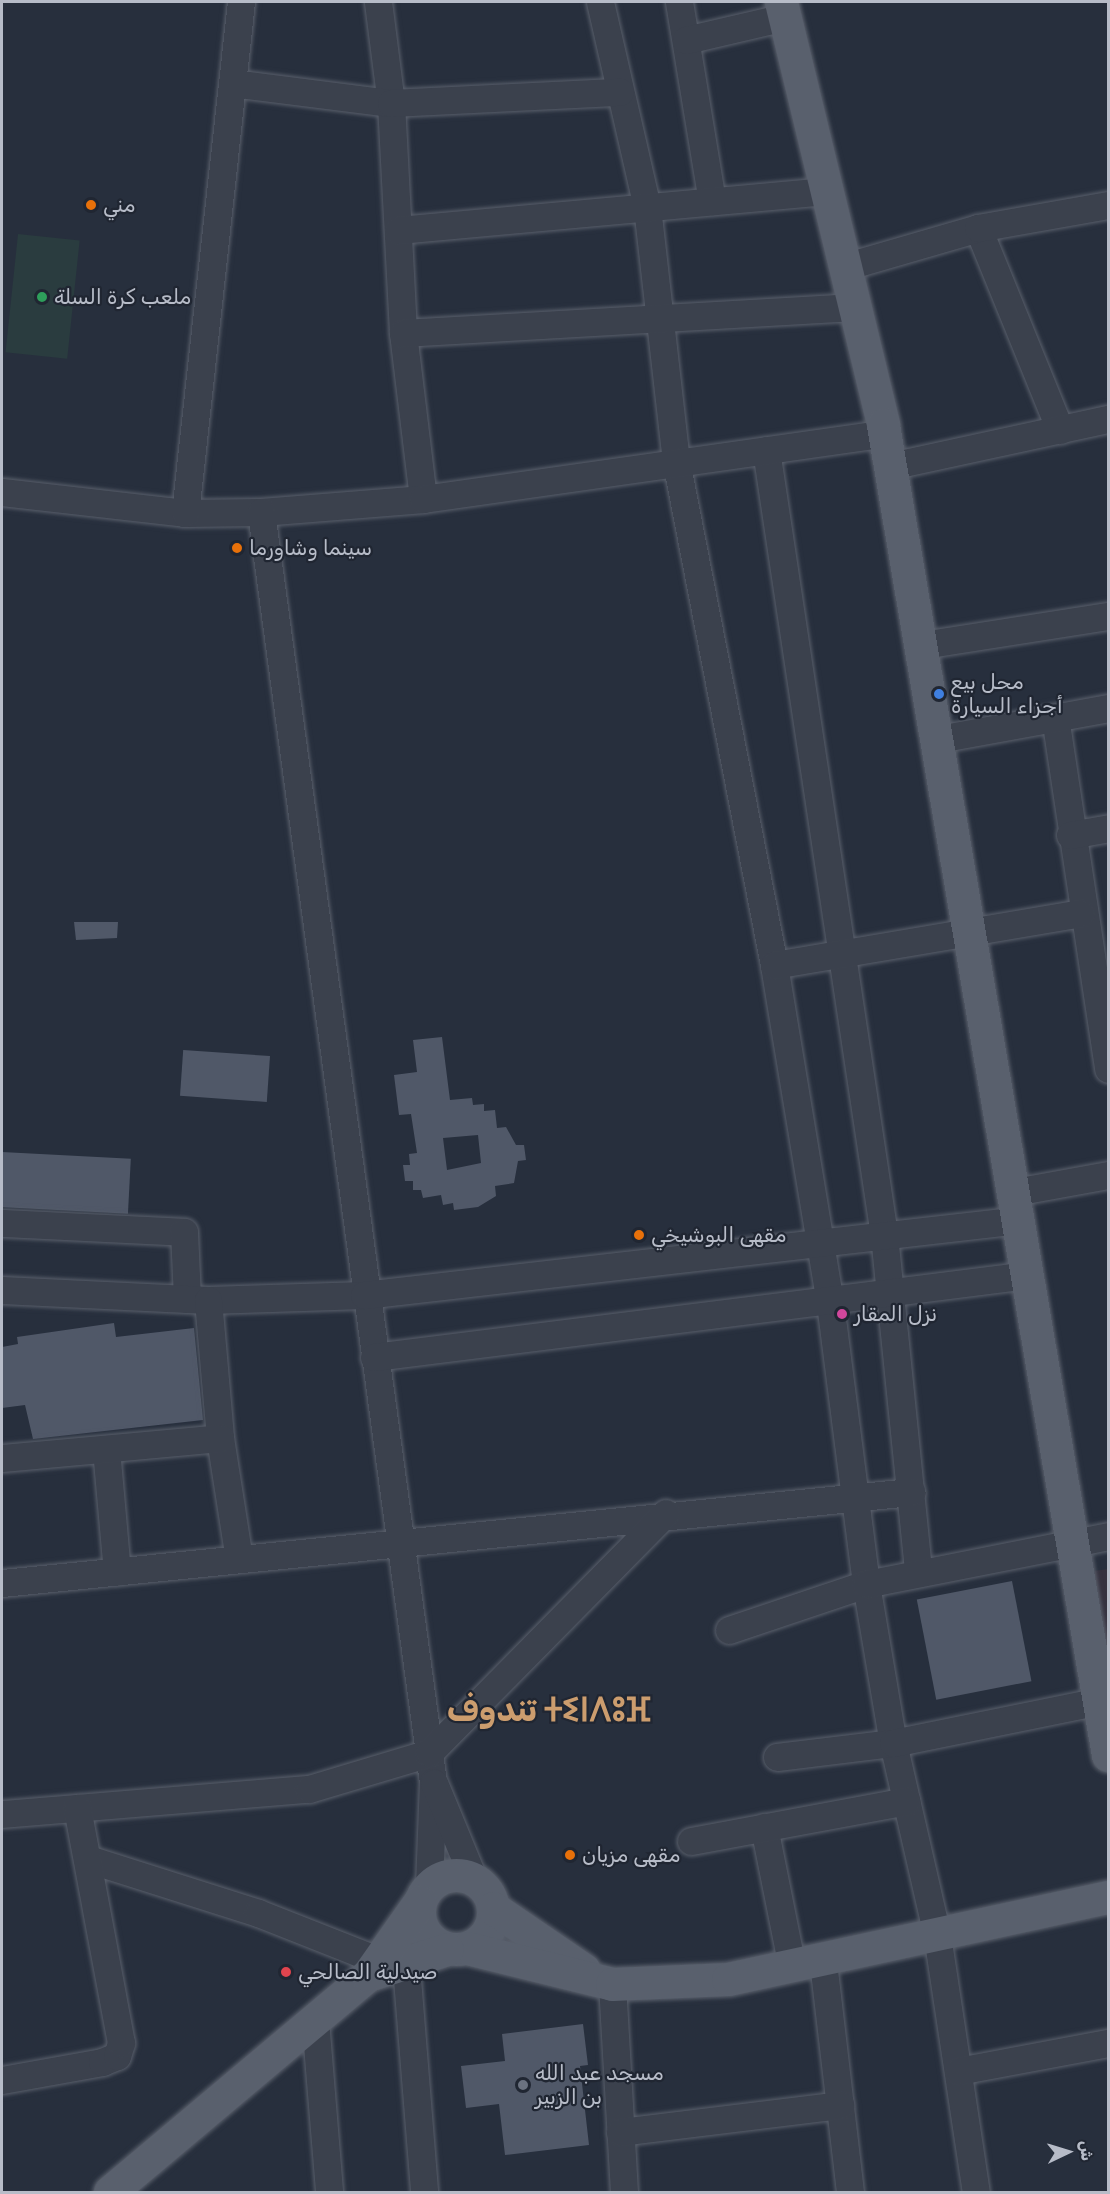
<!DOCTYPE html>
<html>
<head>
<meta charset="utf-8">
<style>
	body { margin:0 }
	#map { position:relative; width:1110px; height:2194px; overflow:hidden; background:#272f3d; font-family:Rubik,Cairo,"Noto Sans Tifinagh",sans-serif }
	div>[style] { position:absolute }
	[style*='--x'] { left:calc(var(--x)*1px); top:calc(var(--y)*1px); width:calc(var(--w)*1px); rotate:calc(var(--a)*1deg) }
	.medical>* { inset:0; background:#35323f }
	.green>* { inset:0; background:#2a3c3f; transform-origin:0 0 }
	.building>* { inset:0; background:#505868; transform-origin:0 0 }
	.roads { filter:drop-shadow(0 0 2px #595f6b) drop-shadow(0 0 2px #595f6b) }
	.minor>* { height:27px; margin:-13.5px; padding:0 13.5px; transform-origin:13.5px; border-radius:13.5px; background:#3b414d }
	.major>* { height:33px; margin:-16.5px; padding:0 16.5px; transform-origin:16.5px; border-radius:16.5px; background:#59606d }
	.major>.ring { margin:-16.5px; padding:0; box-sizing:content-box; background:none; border:33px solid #59606d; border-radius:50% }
	.dots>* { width:16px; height:16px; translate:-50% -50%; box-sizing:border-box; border:3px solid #202632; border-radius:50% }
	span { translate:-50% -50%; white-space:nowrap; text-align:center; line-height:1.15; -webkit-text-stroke:4.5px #202632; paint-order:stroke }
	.poi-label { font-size:21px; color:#b7bcc8 }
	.left { translate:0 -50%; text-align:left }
	.town-label { font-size:33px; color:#cc9d6e; font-weight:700 }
	.frame { position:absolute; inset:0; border:3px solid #b7bcc8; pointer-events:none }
	.north { position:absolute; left:1038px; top:2122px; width:60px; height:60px; -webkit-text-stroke:4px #202632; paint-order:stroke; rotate:86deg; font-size:16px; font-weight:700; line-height:24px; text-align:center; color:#b7bcc8 }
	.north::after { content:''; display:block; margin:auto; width:21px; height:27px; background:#b7bcc8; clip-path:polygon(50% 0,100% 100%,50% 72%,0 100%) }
</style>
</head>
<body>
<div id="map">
	<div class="medical">
		<div style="clip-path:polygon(1108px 1569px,1108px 1656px,1094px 1571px)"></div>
	</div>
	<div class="green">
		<div style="left:18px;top:234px;width:62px;height:119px;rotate:6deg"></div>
	</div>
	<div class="building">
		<div style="clip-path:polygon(74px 922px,118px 922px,117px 938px,76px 940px)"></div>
		<div style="clip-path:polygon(evenodd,442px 1037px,450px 1100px,472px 1098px,473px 1105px,484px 1104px,484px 1111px,495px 1110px,497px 1128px,506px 1127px,516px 1145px,524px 1145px,526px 1160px,518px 1161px,514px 1183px,495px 1186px,496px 1196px,478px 1207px,454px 1210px,453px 1203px,443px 1205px,441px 1195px,423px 1198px,421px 1190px,413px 1190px,413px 1181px,405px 1181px,403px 1165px,410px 1165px,409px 1154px,417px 1153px,411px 1114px,399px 1115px,394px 1075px,417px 1072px,413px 1040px,442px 1037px,478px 1135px,481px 1163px,447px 1170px,443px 1138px,478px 1135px)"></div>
		<div style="left:270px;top:1056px;width:46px;height:87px;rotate:94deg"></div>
		<div style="left:2px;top:1152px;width:129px;height:55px;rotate:3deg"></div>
		<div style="clip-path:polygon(114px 1323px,116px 1337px,194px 1328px,203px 1420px,33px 1439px,25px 1405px,2px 1408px,2px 1347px,18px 1344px,17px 1337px)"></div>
		<div style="left:1012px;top:1581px;width:102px;height:97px;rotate:79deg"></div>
		<div style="clip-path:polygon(583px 2024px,588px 2065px,580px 2066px,589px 2145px,505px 2155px,499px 2104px,466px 2108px,461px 2066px,505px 2061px,502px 2034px)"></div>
	</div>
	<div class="roads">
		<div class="minor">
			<div style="--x:378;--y:2;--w:102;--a:82.7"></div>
			<div style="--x:391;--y:103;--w:230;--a:87"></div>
			<div style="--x:403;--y:333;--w:167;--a:83.1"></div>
			<div style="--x:600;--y:2;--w:210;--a:77.1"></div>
			<div style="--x:647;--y:207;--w:256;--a:83.5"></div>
			<div style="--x:676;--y:461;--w:513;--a:79"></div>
			<div style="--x:774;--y:965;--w:343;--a:80.6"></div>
			<div style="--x:830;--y:1303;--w:283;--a:82.7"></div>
			<div style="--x:866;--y:1584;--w:161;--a:80.4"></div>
			<div style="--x:893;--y:1743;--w:197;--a:77.1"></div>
			<div style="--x:937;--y:1935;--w:260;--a:81.4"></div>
			<div style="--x:679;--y:2;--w:202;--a:80.6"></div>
			<div style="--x:686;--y:40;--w:102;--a:-13.1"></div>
			<div style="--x:232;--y:83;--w:160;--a:7.2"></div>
			<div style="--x:391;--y:103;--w:229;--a:-2.8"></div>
			<div style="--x:978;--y:228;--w:218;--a:67.9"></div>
			<div style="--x:398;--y:230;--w:430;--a:-5.2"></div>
			<div style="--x:844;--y:267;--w:140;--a:-16.2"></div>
			<div style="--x:978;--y:228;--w:132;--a:-10"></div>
			<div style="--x:403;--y:333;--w:452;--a:-3.3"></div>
			<div style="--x:766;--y:450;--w:794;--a:81.45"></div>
			<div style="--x:884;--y:1235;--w:339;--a:84.2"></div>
			<div style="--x:890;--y:466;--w:223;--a:-12.2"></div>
			<div style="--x:2;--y:492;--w:184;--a:6.5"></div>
			<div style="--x:185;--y:513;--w:76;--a:-0.8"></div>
			<div style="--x:261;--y:512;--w:163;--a:-4.6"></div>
			<div style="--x:423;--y:499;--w:467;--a:-8.1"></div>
			<div style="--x:261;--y:512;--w:1282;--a:82.29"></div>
			<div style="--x:433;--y:1782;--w:104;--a:92.2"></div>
			<div style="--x:185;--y:513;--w:514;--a:-83.75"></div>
			<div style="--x:922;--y:645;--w:188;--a:-8.9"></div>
			<div style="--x:1055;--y:717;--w:356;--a:81.4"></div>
			<div style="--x:938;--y:739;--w:173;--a:-10.3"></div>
			<div style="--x:1070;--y:835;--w:39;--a:-10"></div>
			<div style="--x:774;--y:965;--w:311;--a:-9.6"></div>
			<div style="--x:1014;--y:1192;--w:96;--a:-10.3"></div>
			<div style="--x:2;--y:1223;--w:182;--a:2.8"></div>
			<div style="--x:184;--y:1232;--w:67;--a:87.4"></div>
			<div style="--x:2;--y:1290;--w:206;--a:2.8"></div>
			<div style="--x:208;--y:1300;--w:156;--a:-1.8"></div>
			<div style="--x:364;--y:1295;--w:659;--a:-6.53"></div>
			<div style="--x:208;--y:1300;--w:139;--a:85"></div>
			<div style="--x:220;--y:1438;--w:122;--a:81.1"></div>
			<div style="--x:374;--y:1357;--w:660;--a:-7.14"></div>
			<div style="--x:106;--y:1449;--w:123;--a:84.9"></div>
			<div style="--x:2;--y:1458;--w:219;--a:-5.2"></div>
			<div style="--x:2;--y:1583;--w:914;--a:-5.72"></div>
			<div style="--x:729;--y:1630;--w:145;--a:-18.6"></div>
			<div style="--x:866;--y:1584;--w:247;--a:-11.2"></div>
			<div style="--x:777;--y:1757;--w:117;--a:-6.9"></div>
			<div style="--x:893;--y:1743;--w:211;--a:-11.5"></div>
			<div style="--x:434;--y:1783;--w:105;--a:67.6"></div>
			<div style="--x:2;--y:1814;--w:308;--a:-4.7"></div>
			<div style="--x:309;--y:1789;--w:125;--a:-16.7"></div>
			<div style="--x:429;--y:1753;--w:337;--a:-45.4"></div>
			<div style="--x:764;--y:1827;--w:143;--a:78.7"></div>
			<div style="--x:691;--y:1841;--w:219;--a:-10.5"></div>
			<div style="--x:88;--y:1859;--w:178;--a:17.6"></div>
			<div style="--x:258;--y:1913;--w:126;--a:21.5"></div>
			<div style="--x:823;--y:1962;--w:232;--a:83.3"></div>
			<div style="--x:406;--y:1966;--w:227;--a:85.4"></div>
			<div style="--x:612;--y:1984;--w:208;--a:86.7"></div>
			<div style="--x:315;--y:2020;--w:173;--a:85.3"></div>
			<div style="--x:958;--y:2071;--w:153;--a:-10.6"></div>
			<div style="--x:2;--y:2080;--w:102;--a:-10.2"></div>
			<div style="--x:102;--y:2062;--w:16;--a:-22"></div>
			<div style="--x:117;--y:2056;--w:14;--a:-73"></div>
			<div style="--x:121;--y:2043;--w:239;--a:-100.6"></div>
			<div style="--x:620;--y:2132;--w:222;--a:-7"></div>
		</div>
		<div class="major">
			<div style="--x:781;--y:2;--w:435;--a:76.4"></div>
			<div style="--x:883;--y:425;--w:1349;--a:80.4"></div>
			<div class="ring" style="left:419px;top:1875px;width:41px;height:41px"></div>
			<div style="--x:493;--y:1908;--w:110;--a:34.3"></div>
			<div style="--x:467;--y:1948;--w:149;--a:13.9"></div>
			<div style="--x:612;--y:1984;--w:116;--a:-2.5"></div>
			<div style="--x:728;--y:1979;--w:389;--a:-12.2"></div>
			<div style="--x:368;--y:1975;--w:83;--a:-18.2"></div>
			<div style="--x:110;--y:2192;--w:337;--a:-40.1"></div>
			<div style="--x:368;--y:1975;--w:90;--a:-54.9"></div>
		</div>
	</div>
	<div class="dots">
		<div style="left:91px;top:205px;background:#e8710a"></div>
		<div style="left:42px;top:297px;background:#2e9e5b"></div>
		<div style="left:237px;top:548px;background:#e8710a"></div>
		<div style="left:939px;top:694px;background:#3f7fe0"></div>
		<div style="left:639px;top:1235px;background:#e8710a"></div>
		<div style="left:842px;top:1314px;background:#d1479c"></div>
		<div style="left:570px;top:1855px;background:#e8710a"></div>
		<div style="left:286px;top:1972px;background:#e0444e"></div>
		<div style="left:523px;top:2085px;background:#6b7280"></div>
	</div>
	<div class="poi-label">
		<span class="left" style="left:103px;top:205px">مني</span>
		<span class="left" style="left:54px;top:297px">ملعب كرة السلة</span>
		<span class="left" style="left:249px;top:548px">سينما وشاورما</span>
		<span class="left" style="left:951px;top:694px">محل بيع<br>أجزاء السيارة</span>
		<span class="left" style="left:651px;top:1235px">مقهى البوشيخي</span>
		<span class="left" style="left:854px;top:1314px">نزل المقار</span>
		<span class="left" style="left:582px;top:1855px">مقهى مزيان</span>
		<span class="left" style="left:298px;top:1972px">صيدلية الصالحي</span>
		<span class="left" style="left:535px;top:2085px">مسجد عبد الله<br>بن الزبير</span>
	</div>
	<div class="town-label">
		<span style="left:549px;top:1710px">تندوف ⵜⵉⵏⴷⵓⴼ</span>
	</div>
	<div class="frame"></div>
	<div class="north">ش</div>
</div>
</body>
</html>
